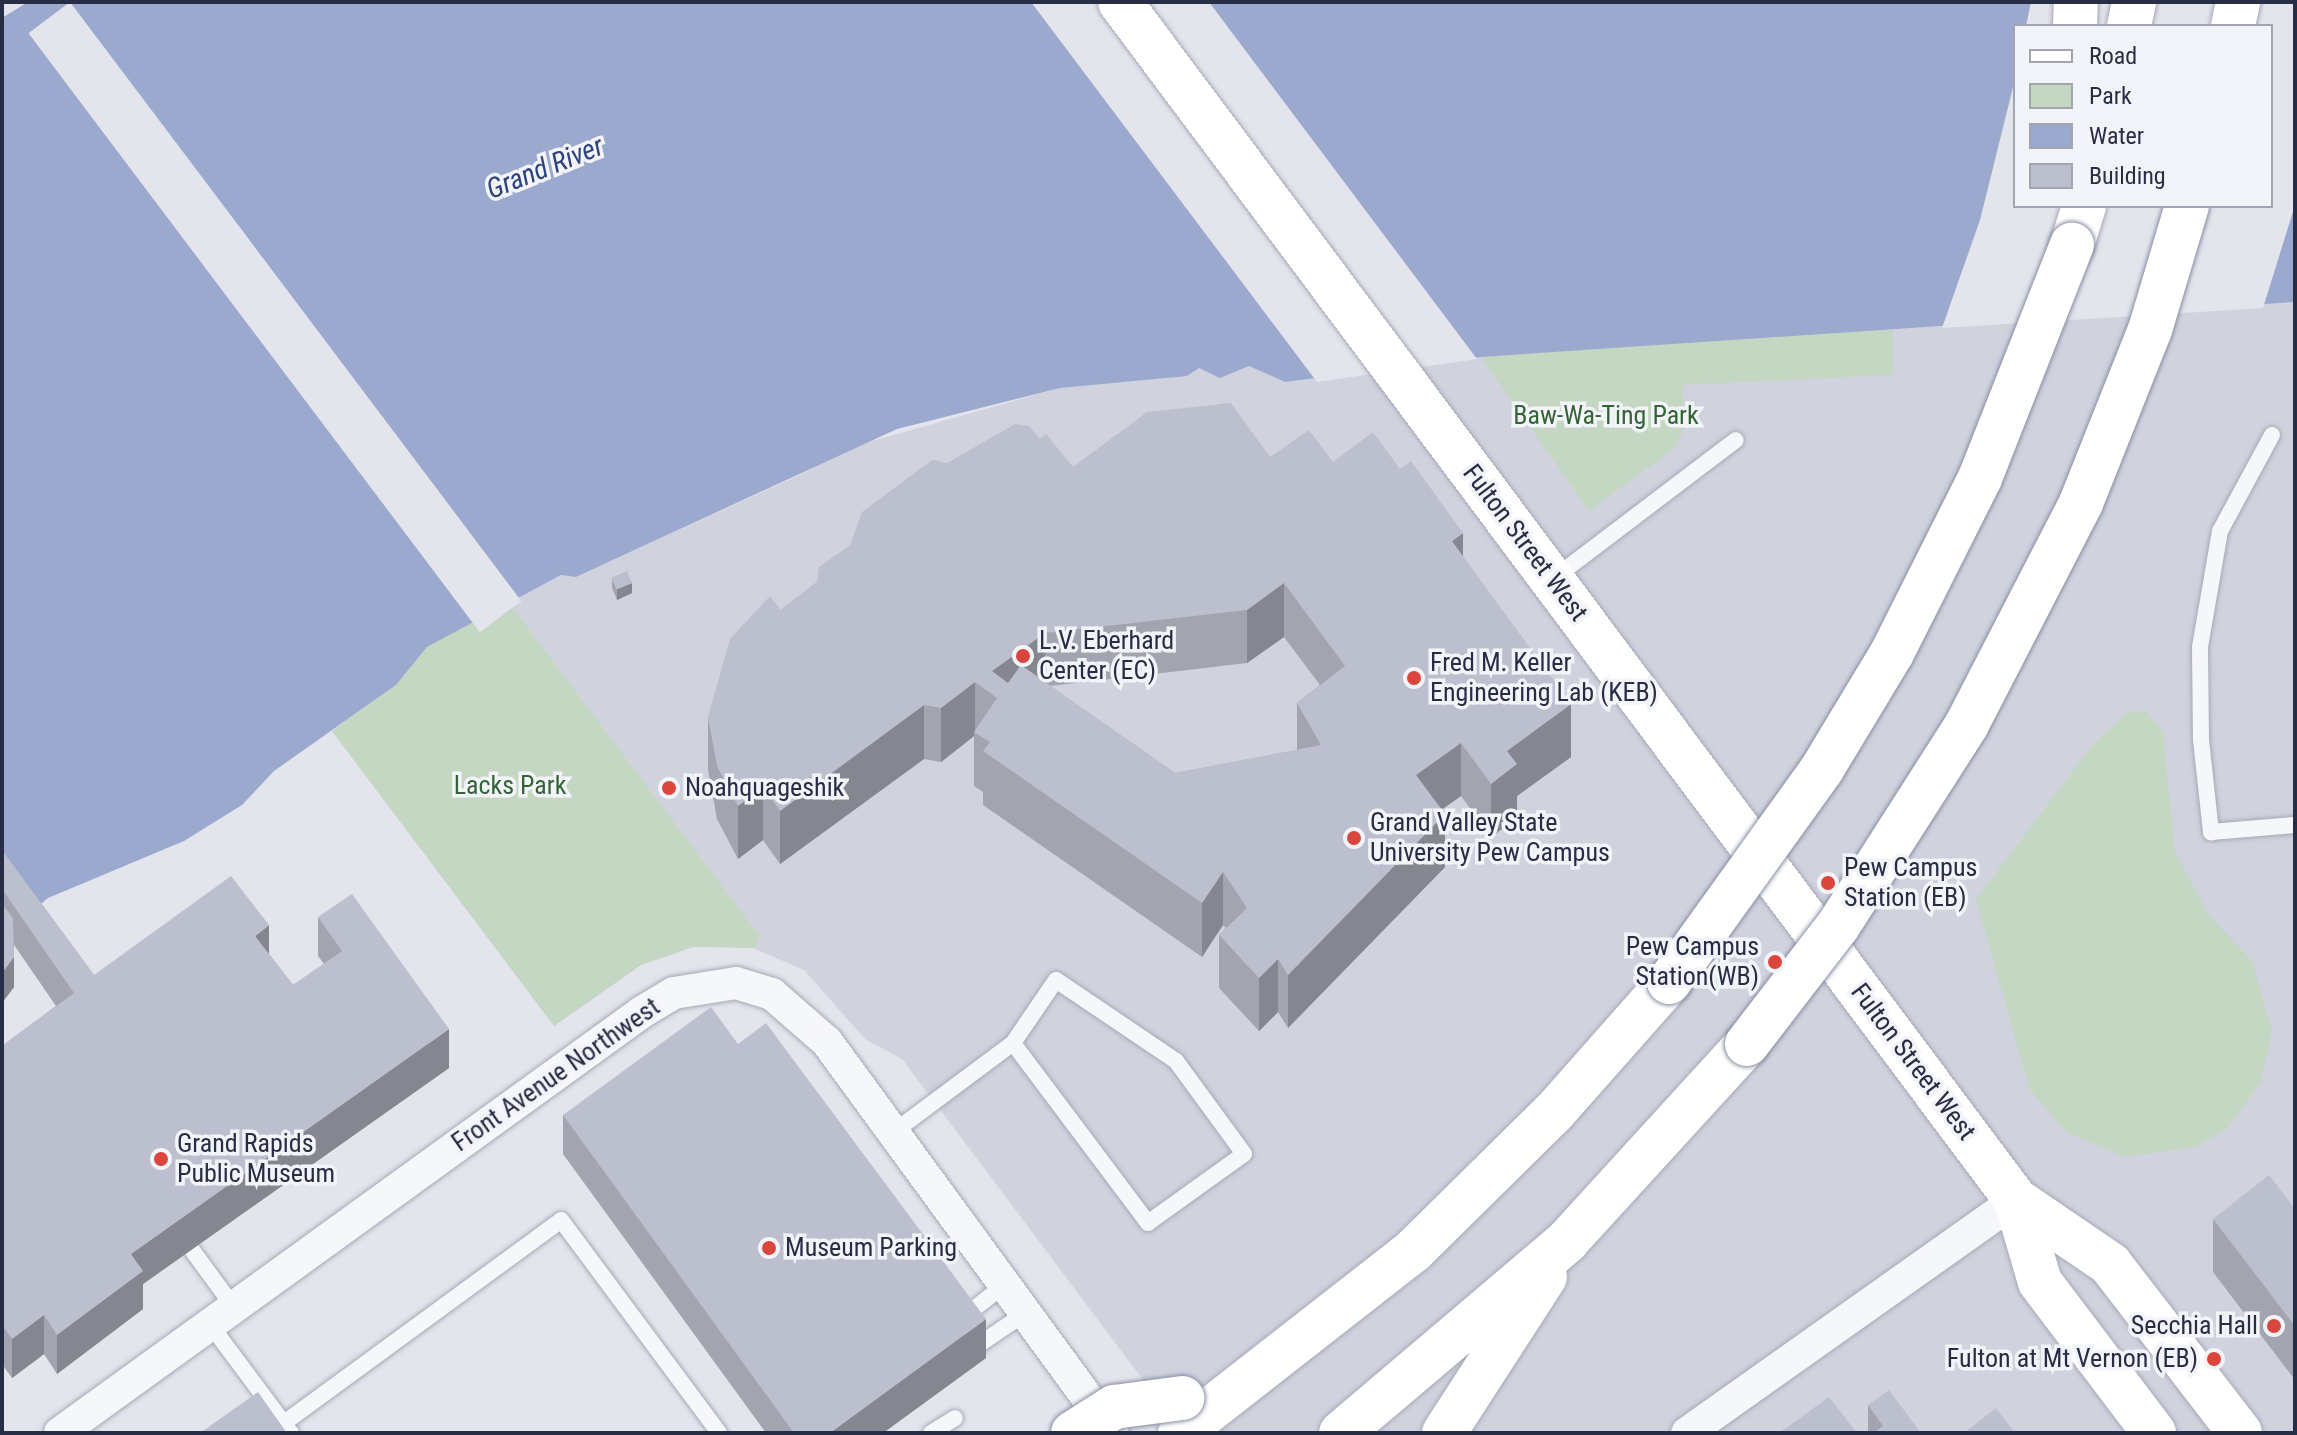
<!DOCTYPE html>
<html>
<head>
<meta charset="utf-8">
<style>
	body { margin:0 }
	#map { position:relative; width:2297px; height:1435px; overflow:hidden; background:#e3e4ec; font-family:"Roboto Condensed",sans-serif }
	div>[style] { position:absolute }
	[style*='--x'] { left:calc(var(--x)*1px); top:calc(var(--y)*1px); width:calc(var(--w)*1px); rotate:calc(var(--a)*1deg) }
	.built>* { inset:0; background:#d0d3de }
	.green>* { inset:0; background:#c4d7c3 }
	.water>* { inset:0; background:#9ba9cf }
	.pier>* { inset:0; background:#e3e4ec; transform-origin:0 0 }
	.roads { filter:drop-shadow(0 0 2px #a7a9b7) drop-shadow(0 0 2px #a7a9b7) }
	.service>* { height:16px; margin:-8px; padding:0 8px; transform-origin:8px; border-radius:8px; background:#f6f7fa }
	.minor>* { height:32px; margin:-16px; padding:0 16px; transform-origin:16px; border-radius:16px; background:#f6f7fa }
	.primary>* { height:44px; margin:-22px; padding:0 22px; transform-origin:22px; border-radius:22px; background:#fff }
	.motorway>* { height:44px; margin:-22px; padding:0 22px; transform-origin:22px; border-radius:22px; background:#fff }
	.bridges { filter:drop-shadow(0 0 2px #888ea4) drop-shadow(0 0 2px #888ea4) }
	.motorway-bridge>* { height:44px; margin:-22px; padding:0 22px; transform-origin:22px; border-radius:22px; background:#fff }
	.wall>* { inset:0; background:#a2a4b0 }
	.shaded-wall>* { inset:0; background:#848690 }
	.building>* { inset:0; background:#bcbfcd; transform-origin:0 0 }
	.dots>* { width:22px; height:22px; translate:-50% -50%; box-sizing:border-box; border:4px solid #f3f4f9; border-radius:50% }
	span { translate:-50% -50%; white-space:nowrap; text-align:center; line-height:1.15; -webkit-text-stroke:7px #f3f4f9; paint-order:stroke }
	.park-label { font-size:26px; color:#346435 }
	.street-label { font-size:26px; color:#282d46 }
	.poi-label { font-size:26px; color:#282d46 }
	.left { translate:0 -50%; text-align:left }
	.right { translate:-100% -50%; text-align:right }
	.water-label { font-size:28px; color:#2e427f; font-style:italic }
	.frame { position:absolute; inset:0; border:4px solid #282d46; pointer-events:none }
	.legend { position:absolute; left:2013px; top:24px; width:260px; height:184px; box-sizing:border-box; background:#f3f4f9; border:2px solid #a2a4b1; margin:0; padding:10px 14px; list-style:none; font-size:24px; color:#282d46 }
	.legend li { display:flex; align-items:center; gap:16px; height:40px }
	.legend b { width:40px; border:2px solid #a2a4b1 }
</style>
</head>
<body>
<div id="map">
	<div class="built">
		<div style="clip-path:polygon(2295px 302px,2295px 1433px,1183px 1433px,902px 1059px,865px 1039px,804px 970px,746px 945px,693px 947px,641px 965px,554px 1026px,332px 731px,509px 603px,561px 575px,576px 577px,806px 472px,837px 451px,1059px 388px,1199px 368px,1249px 366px,1285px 382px,1481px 357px)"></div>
	</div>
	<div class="green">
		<div style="clip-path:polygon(1893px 327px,1893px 375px,1683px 385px,1683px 432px,1674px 449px,1589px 511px,1481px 357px)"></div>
		<div style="clip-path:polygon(509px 603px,760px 936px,754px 948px,693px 947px,641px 965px,554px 1026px,332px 731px,396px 685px,427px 647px)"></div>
		<div style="clip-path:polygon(2128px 712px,2148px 712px,2163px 733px,2175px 852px,2209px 915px,2252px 961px,2272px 1030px,2261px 1082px,2228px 1128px,2195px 1147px,2125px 1157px,2066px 1132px,2029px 1088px,1976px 899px,2094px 743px)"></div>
	</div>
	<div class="water">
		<div style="clip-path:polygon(evenodd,28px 2px,2295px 2px,2295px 302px,1481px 357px,1285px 382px,1249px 366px,1220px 378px,1199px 368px,1187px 376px,1060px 388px,897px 429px,576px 577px,561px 575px,427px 647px,396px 685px,274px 771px,242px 805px,184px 841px,48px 898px,2px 937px,2px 18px,28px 2px,2015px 26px,2271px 26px,2271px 206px,2015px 206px,2015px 26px)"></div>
	</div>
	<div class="pier">
		<div style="left:70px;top:2px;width:750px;height:52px;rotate:53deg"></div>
		<div style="clip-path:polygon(1031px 2px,1209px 2px,1477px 359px,1317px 382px)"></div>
		<div style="clip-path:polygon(2031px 2px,2295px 2px,2295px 205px,2263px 308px,1942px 328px,1980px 220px,2015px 79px,2015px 206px,2271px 206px,2271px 26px,2026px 26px)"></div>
	</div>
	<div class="roads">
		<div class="service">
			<div style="--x:2272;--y:435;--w:109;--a:118.4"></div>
			<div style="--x:2220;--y:531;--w:118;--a:99.8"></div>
			<div style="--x:2200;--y:647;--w:93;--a:89.4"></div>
			<div style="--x:2201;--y:740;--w:93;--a:83.8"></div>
			<div style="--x:2211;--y:832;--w:84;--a:-4.8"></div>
			<div style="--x:1554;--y:578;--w:228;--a:-37.2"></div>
			<div style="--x:895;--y:1131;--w:147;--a:-36.7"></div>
			<div style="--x:1013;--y:1043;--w:76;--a:-55.7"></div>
			<div style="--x:1056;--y:980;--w:145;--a:34"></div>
			<div style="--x:1176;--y:1061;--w:115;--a:53.8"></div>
			<div style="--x:1244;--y:1154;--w:118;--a:144.3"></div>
			<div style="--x:1148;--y:1223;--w:225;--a:-126.9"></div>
			<div style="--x:192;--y:1250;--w:69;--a:53.8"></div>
			<div style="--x:961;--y:1319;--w:55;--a:-38.3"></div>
			<div style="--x:209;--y:1323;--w:137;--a:53.3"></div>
			<div style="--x:977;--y:1346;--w:57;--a:-34.2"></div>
			<div style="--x:284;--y:1423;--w:343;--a:-36.2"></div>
			<div style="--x:561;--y:1220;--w:265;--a:53.4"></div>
			<div style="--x:931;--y:1433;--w:28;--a:-32"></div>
		</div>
		<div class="minor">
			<div style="--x:60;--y:1433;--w:718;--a:-35.88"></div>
			<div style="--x:642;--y:1012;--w:37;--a:-31"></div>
			<div style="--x:674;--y:993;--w:63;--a:-9.2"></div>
			<div style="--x:736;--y:983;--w:38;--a:17"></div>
			<div style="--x:772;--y:994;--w:73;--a:41.1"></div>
			<div style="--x:827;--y:1042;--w:484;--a:53.8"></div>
			<div style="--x:1687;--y:1433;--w:403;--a:-35.3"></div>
		</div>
		<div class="primary">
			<div style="--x:1120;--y:2;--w:1496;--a:53.21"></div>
			<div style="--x:2016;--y:1200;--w:114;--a:34.2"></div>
			<div style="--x:2110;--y:1264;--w:213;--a:52.4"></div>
			<div style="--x:2016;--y:1200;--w:85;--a:73.7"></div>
			<div style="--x:2040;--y:1282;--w:189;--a:52.9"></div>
		</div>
		<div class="motorway">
			<div style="--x:2075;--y:26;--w:24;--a:-88"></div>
			<div style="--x:2129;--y:26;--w:25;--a:-78"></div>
			<div style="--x:2233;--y:26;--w:25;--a:-78"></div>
			<div style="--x:2072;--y:245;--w:41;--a:-72.9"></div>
			<div style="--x:1180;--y:1433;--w:296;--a:-38"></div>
			<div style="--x:1413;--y:1251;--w:199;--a:-44.6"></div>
			<div style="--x:1555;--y:1111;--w:172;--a:-48.5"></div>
			<div style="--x:1341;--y:1433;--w:297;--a:-40.3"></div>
			<div style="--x:1567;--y:1241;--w:267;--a:-47.6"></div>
			<div style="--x:1444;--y:1433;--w:186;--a:-57.1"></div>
		</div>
	</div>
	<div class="bridges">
		<div class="motorway-bridge">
			<div style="--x:1669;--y:982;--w:262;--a:-54.3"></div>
			<div style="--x:1822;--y:769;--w:135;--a:-58.9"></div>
			<div style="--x:1892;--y:653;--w:196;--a:-63.3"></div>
			<div style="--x:1980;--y:478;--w:251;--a:-68.5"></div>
			<div style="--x:1747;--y:1044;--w:149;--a:-52.4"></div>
			<div style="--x:1838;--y:926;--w:240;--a:-57.4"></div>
			<div style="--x:1967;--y:724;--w:249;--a:-62.7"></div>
			<div style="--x:2081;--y:503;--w:186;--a:-68.3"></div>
			<div style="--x:2150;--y:330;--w:129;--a:-73.4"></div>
			<div style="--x:1073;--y:1433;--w:49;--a:-32.4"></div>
			<div style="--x:1114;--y:1407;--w:69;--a:-7.5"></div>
		</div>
	</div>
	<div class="wall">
		<div style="clip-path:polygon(evenodd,1040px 439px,1073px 467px,1270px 457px,1333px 462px,1463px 557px,1571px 757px,1517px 796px,1517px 818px,1491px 837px,1461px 796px,1442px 809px,1445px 867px,1288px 1028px,1278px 1012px,1259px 1031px,1219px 988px,1219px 935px,1226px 928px,1223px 925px,1202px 957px,983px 805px,983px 792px,974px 786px,974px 736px,941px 762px,924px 759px,780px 864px,763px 840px,738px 859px,717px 819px,708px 770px,708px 717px,781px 610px,817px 582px,850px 545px,947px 463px,1040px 439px,1284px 637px,1320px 685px,1297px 703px,1297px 750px,1175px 773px,1050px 686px,1247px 663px,1284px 637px)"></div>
		<div style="clip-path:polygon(612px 578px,632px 593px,617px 600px,612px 588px)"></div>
		<div style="clip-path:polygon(2px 850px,94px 975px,269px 954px,293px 985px,324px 964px,318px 956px,318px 917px,449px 1068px,143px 1284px,143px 1309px,57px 1374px,44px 1354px,12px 1378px,2px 1364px,2px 1046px,56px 1006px,14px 945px,14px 987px,2px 1003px)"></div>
		<div style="clip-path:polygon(738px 1044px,986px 1358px,883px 1433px,766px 1433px,563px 1154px,563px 1115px)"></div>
		<div style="clip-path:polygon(2295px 1209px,2295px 1380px,2213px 1272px,2213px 1219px)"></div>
		<div style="clip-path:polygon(1868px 1405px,1921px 1433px,1868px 1433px)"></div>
	</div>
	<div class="shaded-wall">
		<div style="clip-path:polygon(1463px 533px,1463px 587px,1452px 541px)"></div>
		<div style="clip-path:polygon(632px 583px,632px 593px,617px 600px,617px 589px)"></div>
		<div style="clip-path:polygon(1284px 583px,1284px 637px,1247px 663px,1247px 610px)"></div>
		<div style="clip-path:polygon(1045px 633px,1045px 686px,997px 698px,992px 671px)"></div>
		<div style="clip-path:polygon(975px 682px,975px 733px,974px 732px,974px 736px,941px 762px,941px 708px)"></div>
		<div style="clip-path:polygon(1571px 704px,1571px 757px,1517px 796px,1517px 818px,1491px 837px,1491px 784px,1507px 751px)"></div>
		<div style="clip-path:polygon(924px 705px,924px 759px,780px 864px,780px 811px)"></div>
		<div style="clip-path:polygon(1461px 743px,1461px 796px,1416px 828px,1416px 775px)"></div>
		<div style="clip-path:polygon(763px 787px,763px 840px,738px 859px,738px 806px)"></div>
		<div style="clip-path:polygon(1445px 814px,1445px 867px,1288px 1028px,1288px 975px)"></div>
		<div style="clip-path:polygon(1223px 872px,1223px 925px,1202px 957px,1202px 903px)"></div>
		<div style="clip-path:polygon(269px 925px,269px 964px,255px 936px)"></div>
		<div style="clip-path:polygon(14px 957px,14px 987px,2px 1003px,2px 973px)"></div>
		<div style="clip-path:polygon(1278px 959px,1278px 1012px,1259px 1031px,1259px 978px)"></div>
		<div style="clip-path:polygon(449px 1029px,449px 1068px,143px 1284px,143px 1309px,57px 1374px,57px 1335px,131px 1254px)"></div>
		<div style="clip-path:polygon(44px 1315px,44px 1354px,12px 1378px,12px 1339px)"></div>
		<div style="clip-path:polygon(986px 1319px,986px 1358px,883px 1433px,830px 1433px)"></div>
	</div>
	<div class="building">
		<div style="clip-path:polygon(evenodd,1231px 403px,1270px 457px,1309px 430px,1333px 462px,1373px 432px,1400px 469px,1411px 461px,1463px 533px,1452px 541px,1571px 704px,1507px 751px,1517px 764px,1491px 784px,1461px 743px,1416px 775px,1445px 814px,1288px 975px,1278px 959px,1259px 978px,1219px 935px,1247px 908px,1223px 872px,1202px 903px,983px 751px,990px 742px,974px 732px,997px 698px,975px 682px,941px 708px,924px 705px,780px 811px,763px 787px,738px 806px,717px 766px,708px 717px,730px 639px,770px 596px,781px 610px,817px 582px,819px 567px,850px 545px,862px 512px,932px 460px,947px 463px,1015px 424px,1029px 426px,1040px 439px,1046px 434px,1073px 467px,1147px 412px,1231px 403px,1284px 583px,1345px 666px,1297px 703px,1321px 745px,1175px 773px,1021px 665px,1008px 683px,992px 671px,1045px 633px,1247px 610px,1284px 583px)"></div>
		<div style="left:627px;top:571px;width:13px;height:17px;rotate:67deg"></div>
		<div style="clip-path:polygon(2px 850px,94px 975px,231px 876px,269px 925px,255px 936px,293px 985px,342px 951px,318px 917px,352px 894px,449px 1029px,131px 1254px,143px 1271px,57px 1335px,44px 1315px,12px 1339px,2px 1325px,2px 1046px,74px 993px,2px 889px)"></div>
		<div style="clip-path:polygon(2px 904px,13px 918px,14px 957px,2px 973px)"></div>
		<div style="clip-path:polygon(711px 1007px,738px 1044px,766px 1023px,986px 1319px,830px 1433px,794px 1433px,563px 1115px)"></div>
		<div style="clip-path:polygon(2269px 1175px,2295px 1209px,2295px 1326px,2213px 1219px)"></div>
		<div style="clip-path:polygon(1889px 1390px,1921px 1433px,1873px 1433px,1883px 1426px,1868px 1405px)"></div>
		<div style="clip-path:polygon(258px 1392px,287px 1433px,200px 1433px)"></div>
		<div style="clip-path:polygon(1829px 1397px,1857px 1433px,1779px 1433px)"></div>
		<div style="clip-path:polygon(1996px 1408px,2015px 1433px,1964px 1433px)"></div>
	</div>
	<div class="dots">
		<div style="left:1023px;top:656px;background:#dc453d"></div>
		<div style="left:1414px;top:678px;background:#dc453d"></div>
		<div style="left:669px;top:788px;background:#dc453d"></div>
		<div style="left:1354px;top:838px;background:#dc453d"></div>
		<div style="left:1828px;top:883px;background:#dc453d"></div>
		<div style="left:1775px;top:962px;background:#dc453d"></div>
		<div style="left:161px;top:1159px;background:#dc453d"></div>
		<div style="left:769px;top:1248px;background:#dc453d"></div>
		<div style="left:2274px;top:1326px;background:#dc453d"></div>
		<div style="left:2214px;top:1359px;background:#dc453d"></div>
	</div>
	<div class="park-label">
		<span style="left:1606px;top:416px">Baw-Wa-Ting Park</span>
		<span style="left:510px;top:786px">Lacks Park</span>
	</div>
	<div class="street-label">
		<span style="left:1525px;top:543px;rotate:53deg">Fulton Street West</span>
		<span style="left:1913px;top:1062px;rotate:53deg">Fulton Street West</span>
		<span style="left:556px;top:1075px;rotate:-35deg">Front Avenue Northwest</span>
	</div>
	<div class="poi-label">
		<span class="left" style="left:1039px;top:656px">L.V. Eberhard<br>Center (EC)</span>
		<span class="left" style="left:1430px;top:678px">Fred M. Keller<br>Engineering Lab (KEB)</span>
		<span class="left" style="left:685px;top:788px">Noahquageshik</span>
		<span class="left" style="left:1370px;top:838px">Grand Valley State<br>University Pew Campus</span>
		<span class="left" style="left:1844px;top:883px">Pew Campus<br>Station (EB)</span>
		<span class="right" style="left:1759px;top:962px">Pew Campus<br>Station(WB)</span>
		<span class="left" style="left:177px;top:1159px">Grand Rapids<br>Public Museum</span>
		<span class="left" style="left:785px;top:1248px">Museum Parking</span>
		<span class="right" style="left:2258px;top:1326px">Secchia Hall</span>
		<span class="right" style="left:2198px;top:1359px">Fulton at Mt Vernon (EB)</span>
	</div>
	<div class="water-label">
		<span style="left:545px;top:168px;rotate:-22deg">Grand River</span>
	</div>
	<div class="frame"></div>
	<ul class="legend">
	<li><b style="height:10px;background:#fff"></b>Road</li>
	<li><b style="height:22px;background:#c4d7c3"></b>Park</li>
	<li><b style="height:22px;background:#9ba9cf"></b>Water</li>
	<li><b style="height:22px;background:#bcbfcd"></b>Building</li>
	</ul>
</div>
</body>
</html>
